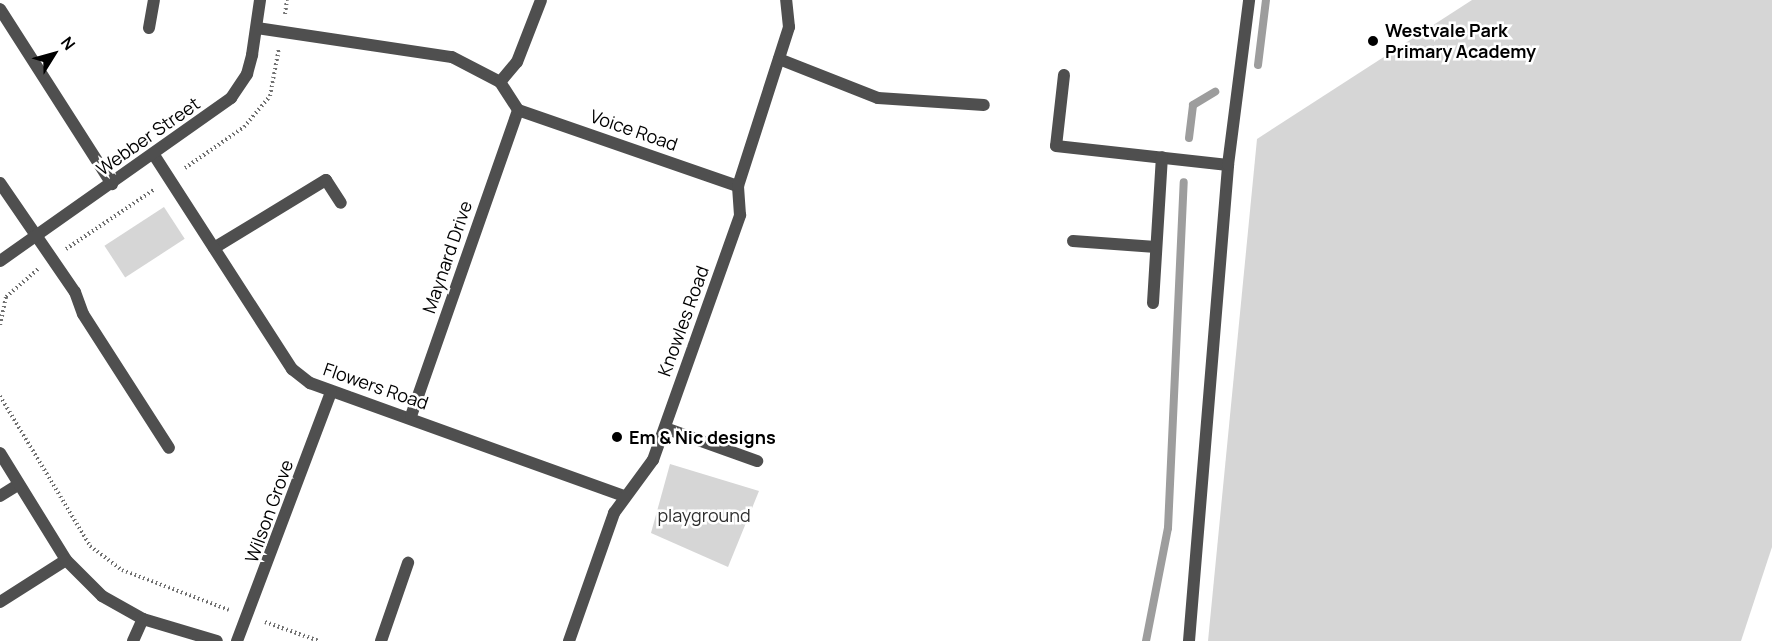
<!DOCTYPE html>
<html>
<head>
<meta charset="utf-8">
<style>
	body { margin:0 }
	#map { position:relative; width:1772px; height:641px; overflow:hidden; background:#fff; font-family:Manrope,sans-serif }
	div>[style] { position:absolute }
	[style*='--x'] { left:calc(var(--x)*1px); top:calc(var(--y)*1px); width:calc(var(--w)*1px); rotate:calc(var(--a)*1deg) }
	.green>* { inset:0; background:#d6d6d6; transform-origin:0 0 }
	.stream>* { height:8px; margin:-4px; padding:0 4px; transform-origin:4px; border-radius:4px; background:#9d9d9d }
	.path>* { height:4px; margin-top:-2px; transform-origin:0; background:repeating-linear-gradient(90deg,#717171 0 1.5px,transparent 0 4.5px) }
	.service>* { height:12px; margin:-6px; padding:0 6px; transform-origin:6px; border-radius:6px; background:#4f4f4f }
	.minor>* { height:12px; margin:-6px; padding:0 6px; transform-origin:6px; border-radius:6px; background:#4f4f4f }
	.dots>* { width:16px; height:16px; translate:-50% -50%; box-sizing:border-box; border:3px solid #fff; border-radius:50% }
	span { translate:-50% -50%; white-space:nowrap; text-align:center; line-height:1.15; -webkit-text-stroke:5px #fff; paint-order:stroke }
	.poi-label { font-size:18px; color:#000; font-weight:700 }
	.left { translate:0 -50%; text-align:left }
	.street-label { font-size:18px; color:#000 }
	.park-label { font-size:18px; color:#2d2d2d }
	.north { position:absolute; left:24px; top:24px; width:60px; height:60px; -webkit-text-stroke:4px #fff; paint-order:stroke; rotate:53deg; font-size:16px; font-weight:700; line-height:24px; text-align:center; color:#000 }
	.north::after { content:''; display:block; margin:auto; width:21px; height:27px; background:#000; clip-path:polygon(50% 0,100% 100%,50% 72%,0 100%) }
</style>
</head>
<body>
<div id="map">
	<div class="green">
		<div style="clip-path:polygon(1472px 0,1772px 0,1772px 547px,1741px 641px,1208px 641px,1257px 139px)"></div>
		<div style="left:164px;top:207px;width:38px;height:71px;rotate:57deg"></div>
		<div style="clip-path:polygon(670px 464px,759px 491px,728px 567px,651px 533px)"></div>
	</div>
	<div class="stream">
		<div style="--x:1258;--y:65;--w:65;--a:-83"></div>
		<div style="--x:1189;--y:138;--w:33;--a:-83"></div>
		<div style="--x:1193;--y:105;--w:26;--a:-31"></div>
		<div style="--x:1146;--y:641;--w:115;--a:-79"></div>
		<div style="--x:1168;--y:528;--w:346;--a:-87.4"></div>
	</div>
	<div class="path">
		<div style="--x:285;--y:14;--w:14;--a:-82"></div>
		<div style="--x:185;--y:168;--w:72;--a:-34.8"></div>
		<div style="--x:244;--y:127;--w:40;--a:-50"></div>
		<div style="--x:270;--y:96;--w:49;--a:-79.4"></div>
		<div style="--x:66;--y:249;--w:107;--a:-34"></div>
		<div style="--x:0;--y:325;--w:29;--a:-78"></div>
		<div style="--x:6;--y:297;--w:43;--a:-41.2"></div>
		<div style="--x:0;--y:396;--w:175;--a:59"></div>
		<div style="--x:90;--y:546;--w:40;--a:37"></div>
		<div style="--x:122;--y:570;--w:114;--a:20.5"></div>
		<div style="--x:265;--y:622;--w:57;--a:19.4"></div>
	</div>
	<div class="service">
		<div style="--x:149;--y:28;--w:28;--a:-80"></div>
		<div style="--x:1064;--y:75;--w:71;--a:96.4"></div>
		<div style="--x:1056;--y:146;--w:173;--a:6.3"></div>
		<div style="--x:0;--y:183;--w:132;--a:55.5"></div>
		<div style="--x:75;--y:292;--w:23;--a:70"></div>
		<div style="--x:83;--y:314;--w:159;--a:57.3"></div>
		<div style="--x:1073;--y:241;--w:83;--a:4.1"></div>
		<div style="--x:214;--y:248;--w:131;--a:-31.3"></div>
		<div style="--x:326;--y:180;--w:27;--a:57"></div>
		<div style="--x:1153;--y:303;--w:146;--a:-86.5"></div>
		<div style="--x:665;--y:428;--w:98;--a:19.7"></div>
		<div style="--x:0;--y:496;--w:22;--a:-32"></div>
		<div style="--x:0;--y:602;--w:78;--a:-32.5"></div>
		<div style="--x:381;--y:641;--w:83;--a:-70.9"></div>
	</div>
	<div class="minor">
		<div style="--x:0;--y:9;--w:208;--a:57.4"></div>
		<div style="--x:257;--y:28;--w:197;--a:8.5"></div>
		<div style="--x:452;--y:57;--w:54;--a:27.5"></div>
		<div style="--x:500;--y:82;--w:33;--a:57"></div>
		<div style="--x:779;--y:59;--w:106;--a:21.5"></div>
		<div style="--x:878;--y:98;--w:106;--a:3.8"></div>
		<div style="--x:500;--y:82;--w:26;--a:-50"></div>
		<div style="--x:517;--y:62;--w:66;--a:-68.8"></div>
		<div style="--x:518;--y:110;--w:233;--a:19.1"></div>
		<div style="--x:154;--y:155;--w:255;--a:57.2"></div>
		<div style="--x:292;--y:369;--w:23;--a:38"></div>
		<div style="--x:310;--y:383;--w:334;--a:19.8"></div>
		<div style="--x:0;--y:261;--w:283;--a:-35.2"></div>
		<div style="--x:231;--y:98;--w:29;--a:-56"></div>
		<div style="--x:247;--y:74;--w:20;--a:-75"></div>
		<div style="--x:252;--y:55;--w:56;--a:-81.7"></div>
		<div style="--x:411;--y:416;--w:324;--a:-70.7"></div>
		<div style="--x:0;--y:453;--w:126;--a:58.3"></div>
		<div style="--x:66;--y:560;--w:51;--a:45"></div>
		<div style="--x:102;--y:596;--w:47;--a:29.3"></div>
		<div style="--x:143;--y:619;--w:77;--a:16.6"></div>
		<div style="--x:133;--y:641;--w:24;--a:-66"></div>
		<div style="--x:237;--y:641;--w:266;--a:-69.3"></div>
		<div style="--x:569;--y:641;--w:136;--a:-70.6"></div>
		<div style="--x:614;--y:513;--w:66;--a:-53.7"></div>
		<div style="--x:653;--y:460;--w:260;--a:-70.4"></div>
		<div style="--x:740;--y:215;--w:29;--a:-94"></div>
		<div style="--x:738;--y:186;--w:167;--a:-72.2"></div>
		<div style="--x:789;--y:27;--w:27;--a:-96"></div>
		<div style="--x:1189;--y:641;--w:478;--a:-85.3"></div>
		<div style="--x:1228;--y:165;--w:166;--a:-82.7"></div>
	</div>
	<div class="dots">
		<div style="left:1373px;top:41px;background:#000"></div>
		<div style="left:617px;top:437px;background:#000"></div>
	</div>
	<div class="poi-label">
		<span class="left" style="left:1385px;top:41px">Westvale Park<br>Primary Academy</span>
		<span class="left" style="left:629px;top:437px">Em &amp; Nic designs</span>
	</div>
	<div class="street-label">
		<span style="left:634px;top:130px;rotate:19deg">Voice Road</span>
		<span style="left:148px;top:136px;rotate:-35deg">Webber Street</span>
		<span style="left:447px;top:257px;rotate:-71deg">Maynard Drive</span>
		<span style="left:683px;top:321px;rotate:-70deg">Knowles Road</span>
		<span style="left:376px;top:386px;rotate:19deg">Flowers Road</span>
		<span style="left:269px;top:511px;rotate:-70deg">Wilson Grove</span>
	</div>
	<div class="park-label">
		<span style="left:704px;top:515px">playground</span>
	</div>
	<div class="north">N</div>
</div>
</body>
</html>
